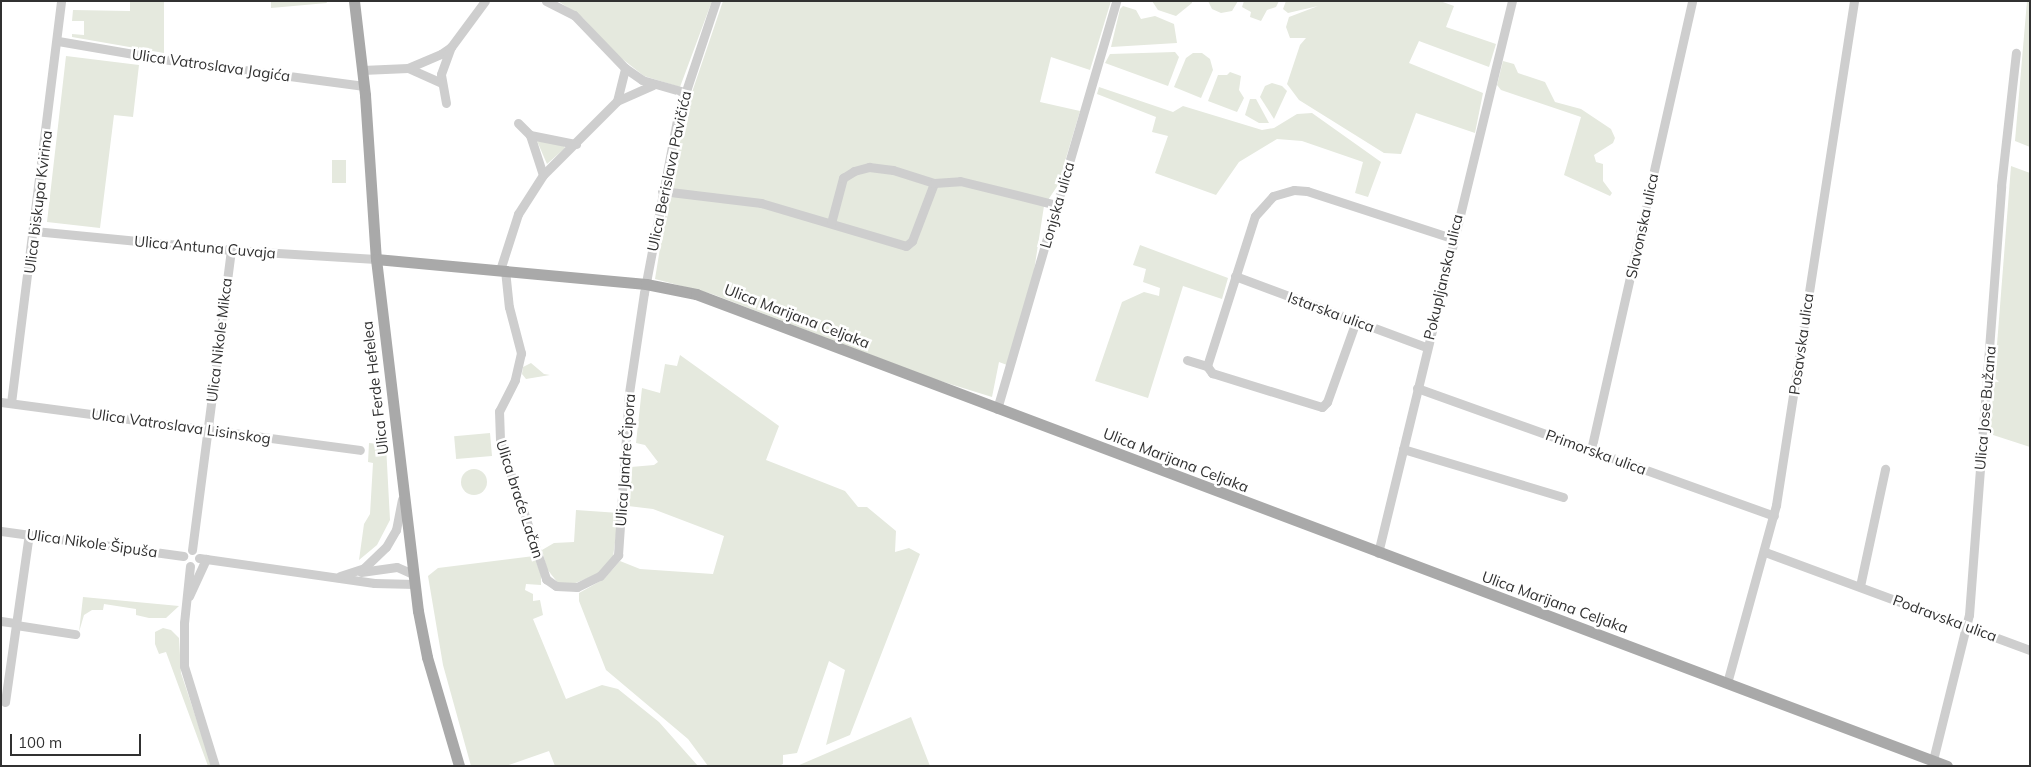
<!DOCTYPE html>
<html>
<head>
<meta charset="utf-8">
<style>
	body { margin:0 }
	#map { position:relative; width:2031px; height:767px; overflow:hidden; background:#fff; font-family:Mulish,sans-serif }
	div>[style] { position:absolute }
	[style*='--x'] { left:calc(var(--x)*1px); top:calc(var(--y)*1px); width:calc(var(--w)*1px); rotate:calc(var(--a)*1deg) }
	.green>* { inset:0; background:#e5e9de; transform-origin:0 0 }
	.round { border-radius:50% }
	.minor>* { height:9px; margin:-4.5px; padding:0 4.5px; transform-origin:4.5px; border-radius:4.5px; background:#cecece }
	.major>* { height:11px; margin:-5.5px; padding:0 5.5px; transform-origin:5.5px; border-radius:5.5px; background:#a9a9a9 }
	span { translate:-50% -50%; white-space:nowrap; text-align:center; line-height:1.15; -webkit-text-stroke:5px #fff; paint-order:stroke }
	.street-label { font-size:15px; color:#313131 }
	.frame { position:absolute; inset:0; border:2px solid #313131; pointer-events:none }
	.scale { position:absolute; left:10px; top:734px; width:131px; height:22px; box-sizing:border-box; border:2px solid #313131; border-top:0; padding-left:6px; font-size:15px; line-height:18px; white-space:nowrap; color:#313131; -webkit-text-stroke:4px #fff; paint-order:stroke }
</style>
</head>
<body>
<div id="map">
	<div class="green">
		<div style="clip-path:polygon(130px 1px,164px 1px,164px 53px,72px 37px,72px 34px,84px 35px,84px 21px,72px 21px,73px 10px,130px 11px)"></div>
		<div style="clip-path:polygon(271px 1px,326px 1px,327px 3px,271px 8px)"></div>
		<div style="clip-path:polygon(558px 1px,712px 1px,680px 87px,644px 76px,616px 54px,583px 18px)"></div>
		<div style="clip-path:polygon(723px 1px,1111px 1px,1090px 70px,1051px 57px,1040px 102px,1080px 111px,1058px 185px,1044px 206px,1034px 271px,1007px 365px,999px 362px,992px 397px,934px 379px,712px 294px,655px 279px,667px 205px,688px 104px)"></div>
		<div style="clip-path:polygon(1152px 1px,1192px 1px,1192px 3px,1176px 16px,1158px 10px)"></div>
		<div style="clip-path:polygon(1208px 1px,1238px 1px,1232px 11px,1221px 13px,1212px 9px)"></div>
		<div style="clip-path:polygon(1244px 1px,1279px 1px,1276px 7px,1267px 10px,1261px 21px,1250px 17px,1251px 12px,1242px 7px)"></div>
		<div style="clip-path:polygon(1286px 1px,1440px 1px,1454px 6px,1446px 27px,1496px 44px,1489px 67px,1419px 41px,1409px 63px,1483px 93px,1475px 133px,1416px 113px,1401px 154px,1384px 153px,1299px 100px,1287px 84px,1300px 45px,1306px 38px,1290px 38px,1286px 27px,1289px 17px,1318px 6px,1288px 13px,1283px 9px)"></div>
		<div style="clip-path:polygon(2027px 1px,2030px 1px,2030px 147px,2015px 141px)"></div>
		<div style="clip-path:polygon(1123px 6px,1136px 10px,1141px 19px,1155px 16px,1174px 24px,1177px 43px,1111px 47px,1120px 9px)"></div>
		<div style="clip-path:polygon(1175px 52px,1179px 57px,1168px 86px,1105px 63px,1110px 54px)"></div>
		<div style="clip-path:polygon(1202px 53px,1210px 59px,1213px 70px,1201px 98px,1174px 87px,1186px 58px,1193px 53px)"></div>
		<div style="clip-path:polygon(66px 56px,139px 65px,133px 117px,114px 115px,100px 228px,47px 222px)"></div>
		<div style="clip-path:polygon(1503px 61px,1514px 64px,1518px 73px,1545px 82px,1555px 102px,1581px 109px,1611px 129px,1615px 138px,1613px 143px,1594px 155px,1596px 162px,1603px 164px,1603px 181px,1612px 193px,1610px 196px,1564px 175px,1581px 117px,1501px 90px,1497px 85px)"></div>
		<div style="clip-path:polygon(1230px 72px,1241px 76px,1239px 90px,1244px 98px,1237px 112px,1208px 101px,1218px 75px,1227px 75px)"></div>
		<div style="clip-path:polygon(1272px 83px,1282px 86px,1287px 91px,1274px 119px,1260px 97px,1265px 86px)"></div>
		<div style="clip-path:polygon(1099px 87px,1173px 112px,1183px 106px,1262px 130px,1274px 128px,1297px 114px,1312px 113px,1381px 162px,1368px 197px,1355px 193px,1363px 162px,1302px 141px,1277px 139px,1239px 162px,1216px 195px,1155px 173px,1168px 136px,1152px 132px,1156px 117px,1097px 94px)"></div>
		<div style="clip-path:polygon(1250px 99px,1256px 99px,1269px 123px,1259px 123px,1245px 115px)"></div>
		<div style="clip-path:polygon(537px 141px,563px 145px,565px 148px,547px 164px)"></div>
		<div style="left:332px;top:160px;width:14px;height:23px"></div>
		<div style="clip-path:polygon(2011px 166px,2030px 173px,2030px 447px,1990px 434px)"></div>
		<div style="clip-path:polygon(1140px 245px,1228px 278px,1222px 299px,1183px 286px,1148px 398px,1095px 381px,1122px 302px,1144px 292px,1159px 296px,1160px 288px,1143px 282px,1146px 269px,1133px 265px)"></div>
		<div style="clip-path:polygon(680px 355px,779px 426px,766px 460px,845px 491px,858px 507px,867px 507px,896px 531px,895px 552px,909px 548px,920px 554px,850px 735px,826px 745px,845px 670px,829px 661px,797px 753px,783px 755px,783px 764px,779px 766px,708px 766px,688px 739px,606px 670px,579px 601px,579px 593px,604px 579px,620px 561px,640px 569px,713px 574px,724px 536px,653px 509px,628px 506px,631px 467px,654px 465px,658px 462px,645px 445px,636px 443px,642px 388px,660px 393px,665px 364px,677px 366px)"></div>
		<div style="clip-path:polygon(531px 363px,544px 374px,550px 375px,526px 379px,522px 374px,523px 367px)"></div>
		<div style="left:490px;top:433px;width:23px;height:36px;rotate:85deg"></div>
		<div style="clip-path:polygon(369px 443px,386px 445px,390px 520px,377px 545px,359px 560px,364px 524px,370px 514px,373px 463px,368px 462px)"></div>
		<div class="round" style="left:461px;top:469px;width:26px;height:26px"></div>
		<div style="clip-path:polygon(576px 510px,619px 513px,613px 557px,598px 574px,573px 584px,558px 583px,547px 569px,542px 550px,554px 543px,574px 542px)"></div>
		<div style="clip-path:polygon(534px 556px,541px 575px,541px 585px,526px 584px,525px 590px,533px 594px,533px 601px,540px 600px,543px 615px,533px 619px,566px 699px,602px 685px,618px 689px,659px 722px,698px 766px,555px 766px,549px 751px,506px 766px,471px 766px,443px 665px,428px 576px,438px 568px)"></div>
		<div style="clip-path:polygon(83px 597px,179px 606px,166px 618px,149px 618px,136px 615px,136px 609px,104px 604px,103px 610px,92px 610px,84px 615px,79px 632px)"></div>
		<div style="clip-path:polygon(163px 628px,171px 630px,179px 638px,181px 673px,212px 766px,208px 766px,166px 652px,159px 654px,155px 644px,155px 632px)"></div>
		<div style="clip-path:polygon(911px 717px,930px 766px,797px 766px)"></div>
	</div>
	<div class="minor">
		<div style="--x:546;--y:1;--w:31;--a:27"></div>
		<div style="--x:574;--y:15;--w:74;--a:46.1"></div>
		<div style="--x:625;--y:68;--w:21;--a:35"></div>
		<div style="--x:642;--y:80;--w:44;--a:15.9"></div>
		<div style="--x:58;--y:41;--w:106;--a:9.8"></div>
		<div style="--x:162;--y:59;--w:204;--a:7.6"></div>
		<div style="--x:408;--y:68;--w:36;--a:24"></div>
		<div style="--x:362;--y:70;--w:46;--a:-2.5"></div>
		<div style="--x:408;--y:68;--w:36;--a:-23"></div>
		<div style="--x:441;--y:54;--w:12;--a:-35"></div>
		<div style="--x:451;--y:47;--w:57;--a:-53.5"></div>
		<div style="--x:617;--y:101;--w:34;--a:-76"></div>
		<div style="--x:446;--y:103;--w:29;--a:-100"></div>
		<div style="--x:441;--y:74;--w:29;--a:-70"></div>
		<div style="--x:518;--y:123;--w:17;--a:45"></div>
		<div style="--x:530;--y:135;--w:47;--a:11.1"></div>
		<div style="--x:530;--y:135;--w:42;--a:72"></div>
		<div style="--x:662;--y:191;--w:100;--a:6.9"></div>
		<div style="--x:761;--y:203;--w:151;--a:16.5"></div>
		<div style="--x:906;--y:246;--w:8;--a:-40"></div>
		<div style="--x:912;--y:241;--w:62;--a:-69.2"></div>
		<div style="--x:831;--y:223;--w:47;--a:-75.1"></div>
		<div style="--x:843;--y:178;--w:13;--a:-32"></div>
		<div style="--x:854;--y:171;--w:16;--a:-15"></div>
		<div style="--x:869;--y:167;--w:24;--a:7"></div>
		<div style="--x:893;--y:170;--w:43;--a:17.6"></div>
		<div style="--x:934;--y:183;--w:26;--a:-4"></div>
		<div style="--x:960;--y:181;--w:100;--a:13.9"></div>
		<div style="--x:34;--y:231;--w:198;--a:5.5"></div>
		<div style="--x:231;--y:250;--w:145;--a:3.6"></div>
		<div style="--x:500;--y:270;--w:59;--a:-72.2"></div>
		<div style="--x:518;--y:214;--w:46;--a:-57.3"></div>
		<div style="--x:543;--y:175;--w:105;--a:-45"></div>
		<div style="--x:617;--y:101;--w:39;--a:-24"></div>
		<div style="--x:505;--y:270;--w:37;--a:84"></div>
		<div style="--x:509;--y:307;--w:48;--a:75.4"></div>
		<div style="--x:521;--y:353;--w:28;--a:103"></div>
		<div style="--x:515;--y:380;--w:35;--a:117"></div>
		<div style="--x:499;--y:411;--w:31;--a:88"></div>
		<div style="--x:500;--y:442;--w:145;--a:71.4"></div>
		<div style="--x:546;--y:579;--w:12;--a:35"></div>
		<div style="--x:556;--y:586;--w:21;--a:3"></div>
		<div style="--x:577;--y:587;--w:25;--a:-26"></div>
		<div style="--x:600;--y:576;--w:28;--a:-49"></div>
		<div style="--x:618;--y:555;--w:162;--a:-86.1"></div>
		<div style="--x:629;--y:393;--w:101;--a:-81.5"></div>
		<div style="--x:644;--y:293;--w:181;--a:-79.2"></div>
		<div style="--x:678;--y:115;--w:120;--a:-71.6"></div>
		<div style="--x:1235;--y:276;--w:204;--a:20.4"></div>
		<div style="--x:1187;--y:360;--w:21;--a:17"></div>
		<div style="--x:1207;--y:366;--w:9;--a:54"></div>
		<div style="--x:1212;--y:373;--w:115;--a:17.2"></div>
		<div style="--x:1322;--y:407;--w:7;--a:-45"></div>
		<div style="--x:1327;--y:402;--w:86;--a:-70.3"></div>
		<div style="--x:1207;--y:366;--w:157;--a:-72.3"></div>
		<div style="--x:1255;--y:216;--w:27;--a:-48"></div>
		<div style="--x:1273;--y:196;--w:22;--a:-16"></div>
		<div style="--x:1294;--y:190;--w:13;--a:4"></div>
		<div style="--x:1307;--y:191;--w:152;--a:18"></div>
		<div style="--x:1417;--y:388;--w:379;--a:19.7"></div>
		<div style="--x:1;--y:402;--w:362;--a:7.6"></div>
		<div style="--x:11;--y:403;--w:405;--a:-82.9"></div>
		<div style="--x:997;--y:409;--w:425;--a:-73.7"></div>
		<div style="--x:1403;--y:449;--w:167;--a:16.7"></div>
		<div style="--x:1591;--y:450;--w:460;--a:-77.3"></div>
		<div style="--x:1;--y:531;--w:184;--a:7.8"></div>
		<div style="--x:192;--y:550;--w:303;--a:-82.6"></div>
		<div style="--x:1765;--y:552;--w:283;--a:20.3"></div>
		<div style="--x:1378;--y:553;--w:568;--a:-76.36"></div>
		<div style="--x:199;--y:558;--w:177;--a:8.1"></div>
		<div style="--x:374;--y:583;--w:41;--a:1.4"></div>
		<div style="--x:190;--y:566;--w:57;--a:96"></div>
		<div style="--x:184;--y:623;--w:43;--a:90"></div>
		<div style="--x:184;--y:666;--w:105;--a:72.8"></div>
		<div style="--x:361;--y:572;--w:36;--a:-8"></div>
		<div style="--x:397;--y:567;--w:17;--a:24"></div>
		<div style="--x:340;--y:576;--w:25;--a:-18"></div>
		<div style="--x:364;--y:568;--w:30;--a:-44"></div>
		<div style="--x:386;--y:547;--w:20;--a:-60"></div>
		<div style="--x:396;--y:530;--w:31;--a:-79"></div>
		<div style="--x:1860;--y:586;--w:120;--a:-77.9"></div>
		<div style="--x:189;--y:596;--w:41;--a:-65.3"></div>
		<div style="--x:1;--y:621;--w:15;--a:8"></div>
		<div style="--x:16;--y:625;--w:60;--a:8.7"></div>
		<div style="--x:1727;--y:683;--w:185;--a:-74.6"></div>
		<div style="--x:1776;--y:505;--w:510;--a:-81.2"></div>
		<div style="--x:5;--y:702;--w:170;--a:-81.9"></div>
		<div style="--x:1933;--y:760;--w:149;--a:-76.1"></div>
		<div style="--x:1969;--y:615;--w:430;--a:-85.7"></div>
		<div style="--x:2001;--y:186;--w:134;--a:-83.6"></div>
	</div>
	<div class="major">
		<div style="--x:354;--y:1;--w:95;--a:83.3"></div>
		<div style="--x:365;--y:95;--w:164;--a:86.2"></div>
		<div style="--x:376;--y:259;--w:354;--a:83.2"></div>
		<div style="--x:418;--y:611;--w:47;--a:78.9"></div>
		<div style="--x:427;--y:657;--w:114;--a:73.6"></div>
		<div style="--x:376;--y:259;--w:271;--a:5.3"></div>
		<div style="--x:646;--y:284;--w:51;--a:11.3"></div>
		<div style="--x:696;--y:294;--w:1337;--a:20.67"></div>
	</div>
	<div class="street-label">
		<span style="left:211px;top:65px;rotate:8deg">Ulica Vatroslava Jagića</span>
		<span style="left:669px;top:171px;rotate:-78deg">Ulica Berislava Pavičića</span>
		<span style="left:38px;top:202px;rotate:-83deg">Ulica biskupa Kvirina</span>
		<span style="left:1057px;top:205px;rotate:-74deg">Lonjska ulica</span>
		<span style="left:1642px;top:226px;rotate:-78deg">Slavonska ulica</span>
		<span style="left:205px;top:247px;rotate:5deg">Ulica Antuna Cuvaja</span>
		<span style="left:1443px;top:277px;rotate:-77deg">Pokupljanska ulica</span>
		<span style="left:1331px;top:312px;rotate:20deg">Istarska ulica</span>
		<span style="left:797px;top:316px;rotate:21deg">Ulica Marijana Celjaka</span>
		<span style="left:219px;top:340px;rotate:-83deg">Ulica Nikole Mikca</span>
		<span style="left:1801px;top:344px;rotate:-82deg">Posavska ulica</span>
		<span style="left:375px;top:388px;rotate:-97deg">Ulica Ferde Hefelea</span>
		<span style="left:1985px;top:408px;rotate:-85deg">Ulica Jose Bužana</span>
		<span style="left:181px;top:426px;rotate:8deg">Ulica Vatroslava Lisinskog</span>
		<span style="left:1596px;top:452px;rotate:20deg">Primorska ulica</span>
		<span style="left:625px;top:460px;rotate:-86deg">Ulica Jandre Čipora</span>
		<span style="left:1176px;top:460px;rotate:21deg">Ulica Marijana Celjaka</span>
		<span style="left:520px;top:499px;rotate:72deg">Ulica braće Lačan</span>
		<span style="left:92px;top:543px;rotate:8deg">Ulica Nikole Šipuša</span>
		<span style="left:1555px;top:602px;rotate:20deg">Ulica Marijana Celjaka</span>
		<span style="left:1945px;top:618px;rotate:20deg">Podravska ulica</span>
	</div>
	<div class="frame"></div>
	<div class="scale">100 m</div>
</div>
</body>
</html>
